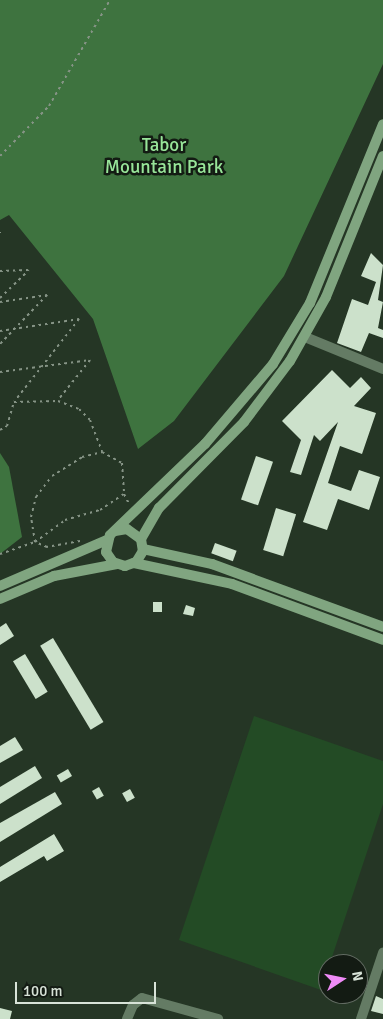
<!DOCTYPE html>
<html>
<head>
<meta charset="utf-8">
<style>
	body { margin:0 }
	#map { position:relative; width:383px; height:1019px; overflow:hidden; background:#253625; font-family:Signika,sans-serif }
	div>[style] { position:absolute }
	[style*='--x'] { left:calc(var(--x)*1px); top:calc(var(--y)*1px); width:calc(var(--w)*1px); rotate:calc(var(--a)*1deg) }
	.green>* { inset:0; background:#234b25 }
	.forest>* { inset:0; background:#3e733f }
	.building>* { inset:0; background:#cce1cb; transform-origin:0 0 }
	.path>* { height:2px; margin-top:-1px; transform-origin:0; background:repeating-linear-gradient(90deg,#869486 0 2.5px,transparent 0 6.5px) }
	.street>* { height:10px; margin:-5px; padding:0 5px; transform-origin:5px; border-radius:5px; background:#647b64 }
	.secondary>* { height:10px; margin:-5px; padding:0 5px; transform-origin:5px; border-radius:5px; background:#80a580 }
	span { translate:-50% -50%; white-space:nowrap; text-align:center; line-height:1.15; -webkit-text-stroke:5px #131b13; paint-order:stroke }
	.park-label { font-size:19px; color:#98e599 }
	.north { position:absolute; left:318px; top:954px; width:50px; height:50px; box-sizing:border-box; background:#131b13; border:1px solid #626b62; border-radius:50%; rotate:79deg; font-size:14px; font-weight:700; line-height:20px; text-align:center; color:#d8e3d8 }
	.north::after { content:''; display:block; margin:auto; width:18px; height:22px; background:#ef8bf7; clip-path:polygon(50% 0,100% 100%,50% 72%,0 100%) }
	.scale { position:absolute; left:15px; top:982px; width:141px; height:22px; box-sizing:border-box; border:2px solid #d8e3d8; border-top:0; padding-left:6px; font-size:15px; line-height:18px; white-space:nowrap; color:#d8e3d8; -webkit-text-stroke:4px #131b13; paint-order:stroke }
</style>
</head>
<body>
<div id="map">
	<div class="green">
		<div style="clip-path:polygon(254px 716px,383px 761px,383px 804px,321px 990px,179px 940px)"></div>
	</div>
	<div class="forest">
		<div style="clip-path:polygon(0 0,383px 0,383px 64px,284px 276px,174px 421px,138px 449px,93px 319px,9px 215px,0 220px)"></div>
		<div style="clip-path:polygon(0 453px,9px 467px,22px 537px,0 554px)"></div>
	</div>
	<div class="building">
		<div style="clip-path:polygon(371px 253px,383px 265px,378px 300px,383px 302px,378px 328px,383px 330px,383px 338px,369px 333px,361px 352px,337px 343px,352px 299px,368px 305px,376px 282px,361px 276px)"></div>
		<div style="clip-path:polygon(332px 370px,350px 388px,361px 377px,371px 388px,354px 406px,376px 413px,362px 454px,340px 446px,328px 483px,351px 491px,359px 470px,380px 477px,369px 510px,338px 499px,327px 530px,303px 522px,338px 422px,320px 441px,314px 435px,301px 475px,290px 472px,301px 440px,282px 421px)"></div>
		<div style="left:256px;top:456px;width:18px;height:46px;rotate:19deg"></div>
		<div style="left:276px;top:508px;width:21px;height:44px;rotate:17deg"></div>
		<div style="left:215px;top:543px;width:23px;height:11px;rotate:20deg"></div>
		<div style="left:153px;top:602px;width:9px;height:10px"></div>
		<div style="clip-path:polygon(186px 605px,195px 608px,193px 616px,183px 614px)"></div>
		<div style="clip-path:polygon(6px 623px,14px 636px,0 645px,0 627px)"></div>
		<div style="left:53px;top:638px;width:98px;height:15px;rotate:59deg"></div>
		<div style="left:25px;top:654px;width:44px;height:14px;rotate:59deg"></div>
		<div style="clip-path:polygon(15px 737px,23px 750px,0 763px,0 746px)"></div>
		<div style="clip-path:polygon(35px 766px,42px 778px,0 804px,0 787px)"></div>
		<div style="left:68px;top:769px;width:8px;height:13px;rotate:60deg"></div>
		<div style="left:99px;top:787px;width:10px;height:8px;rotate:61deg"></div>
		<div style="left:130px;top:789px;width:10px;height:9px;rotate:61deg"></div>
		<div style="clip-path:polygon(55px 792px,62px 804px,0 842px,0 823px)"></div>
		<div style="clip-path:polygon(54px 834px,64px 851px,47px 861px,44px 856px,0 882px,0 867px)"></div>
		<div style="clip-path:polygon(376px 996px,383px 999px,383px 1014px,371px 1011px)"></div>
		<div style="clip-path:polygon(0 1008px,12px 1011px,10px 1019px,0 1019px)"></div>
	</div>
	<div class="path">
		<div style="--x:0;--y:156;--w:70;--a:-45.6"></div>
		<div style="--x:49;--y:106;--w:122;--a:-60.1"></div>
		<div style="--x:0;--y:232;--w:1;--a:90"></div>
		<div style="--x:0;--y:271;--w:28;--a:-2"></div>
		<div style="--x:0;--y:298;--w:40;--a:-44"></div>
		<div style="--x:0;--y:302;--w:48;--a:-8.5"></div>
		<div style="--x:47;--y:295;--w:68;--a:133.8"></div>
		<div style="--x:0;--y:331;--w:80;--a:-8.6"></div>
		<div style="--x:79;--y:319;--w:105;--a:128.1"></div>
		<div style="--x:14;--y:402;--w:44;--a:-1.3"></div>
		<div style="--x:58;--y:401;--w:22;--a:21"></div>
		<div style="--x:79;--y:409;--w:16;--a:45"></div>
		<div style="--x:90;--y:420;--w:34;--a:69"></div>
		<div style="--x:0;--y:372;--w:91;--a:-7.6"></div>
		<div style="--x:90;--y:360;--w:51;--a:128.7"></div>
		<div style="--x:0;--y:430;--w:8;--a:-30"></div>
		<div style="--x:7;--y:426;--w:25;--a:-74"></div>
		<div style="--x:80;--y:541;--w:34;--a:170"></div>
		<div style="--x:47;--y:547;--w:13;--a:-157"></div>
		<div style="--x:35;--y:542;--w:25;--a:-99"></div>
		<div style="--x:31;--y:517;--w:21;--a:-76"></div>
		<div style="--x:36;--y:497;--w:26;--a:-53"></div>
		<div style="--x:52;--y:476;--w:36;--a:-32"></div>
		<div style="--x:82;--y:457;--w:21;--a:-14"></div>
		<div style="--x:102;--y:452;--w:23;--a:29"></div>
		<div style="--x:122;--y:463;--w:31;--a:86"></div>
		<div style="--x:124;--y:494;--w:11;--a:63"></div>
		<div style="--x:0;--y:554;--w:37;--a:-19"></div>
		<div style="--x:35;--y:542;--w:37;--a:-36"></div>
		<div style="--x:65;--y:520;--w:36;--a:-16"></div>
		<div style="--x:100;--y:510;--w:29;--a:-34"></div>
	</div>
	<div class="street">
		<div style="--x:305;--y:337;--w:84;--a:22.3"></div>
		<div style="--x:127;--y:1019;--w:15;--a:-67"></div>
		<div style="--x:133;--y:1005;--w:11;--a:-38"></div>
		<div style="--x:142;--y:998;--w:79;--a:15.4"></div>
		<div style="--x:361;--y:1019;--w:70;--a:-71.6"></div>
	</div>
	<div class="secondary">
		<div style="--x:115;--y:531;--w:12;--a:-9"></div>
		<div style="--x:127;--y:529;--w:17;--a:36"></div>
		<div style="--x:141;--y:539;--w:12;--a:81"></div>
		<div style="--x:143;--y:551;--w:13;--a:122"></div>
		<div style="--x:136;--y:562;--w:12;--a:160"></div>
		<div style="--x:125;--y:566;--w:13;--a:-162"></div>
		<div style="--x:113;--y:562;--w:12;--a:-125"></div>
		<div style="--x:106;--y:552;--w:17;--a:-77"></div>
		<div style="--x:110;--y:535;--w:132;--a:-43.8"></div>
		<div style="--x:205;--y:444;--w:105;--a:-49.6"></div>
		<div style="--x:273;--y:364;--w:71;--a:-58.8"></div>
		<div style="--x:310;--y:303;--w:193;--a:-67.8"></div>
		<div style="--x:141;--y:539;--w:36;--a:-60"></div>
		<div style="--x:159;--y:508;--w:121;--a:-45.3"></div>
		<div style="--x:244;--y:422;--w:76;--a:-53"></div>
		<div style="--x:290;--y:361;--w:73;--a:-60.6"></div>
		<div style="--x:326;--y:297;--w:152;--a:-68"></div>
		<div style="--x:143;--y:549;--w:71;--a:12.3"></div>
		<div style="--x:212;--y:564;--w:182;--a:20.2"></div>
		<div style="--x:134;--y:563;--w:100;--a:12.1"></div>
		<div style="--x:232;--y:584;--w:161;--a:20.3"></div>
		<div style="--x:0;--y:586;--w:116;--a:-23.3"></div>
		<div style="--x:0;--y:599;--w:59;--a:-23.1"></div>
		<div style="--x:54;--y:576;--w:64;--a:-10.8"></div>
	</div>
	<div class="park-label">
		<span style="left:164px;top:157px">Tabor<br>Mountain Park</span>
	</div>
	<div class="north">N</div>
	<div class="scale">100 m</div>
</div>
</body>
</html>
